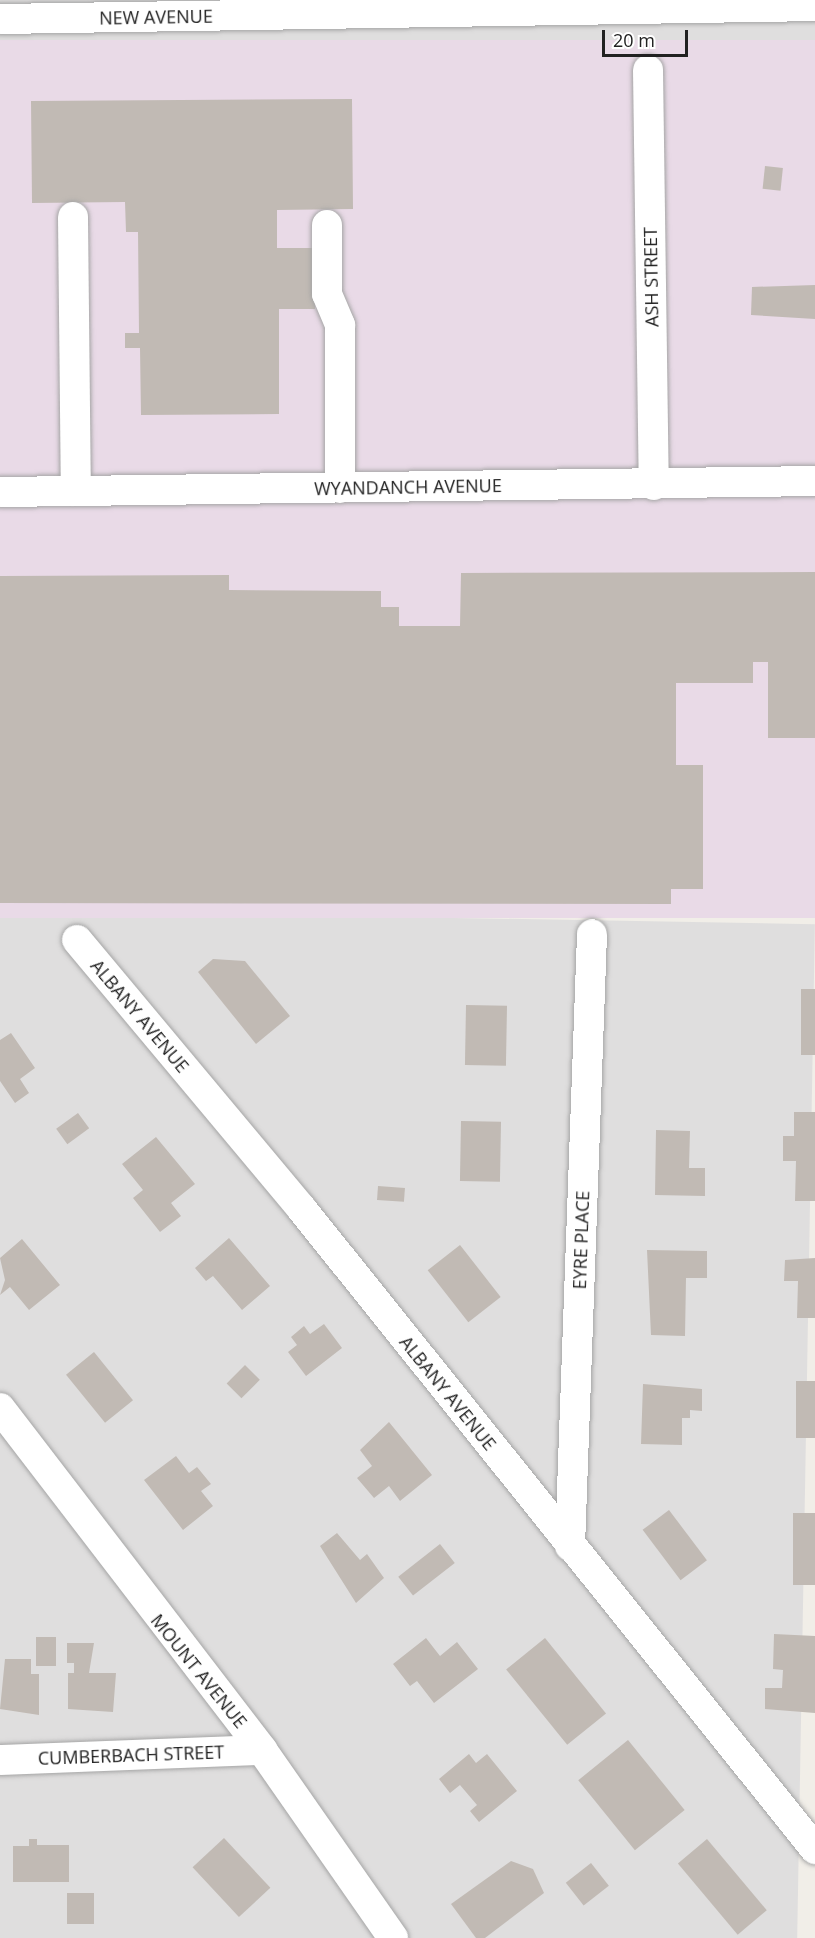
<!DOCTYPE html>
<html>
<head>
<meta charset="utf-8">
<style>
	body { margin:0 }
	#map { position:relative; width:815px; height:1938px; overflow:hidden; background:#f1eee8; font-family:"Open Sans",sans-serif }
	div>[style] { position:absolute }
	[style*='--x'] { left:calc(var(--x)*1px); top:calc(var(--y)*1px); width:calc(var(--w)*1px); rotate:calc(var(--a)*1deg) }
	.residential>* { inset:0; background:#dfdede; transform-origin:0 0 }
	.industrial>* { inset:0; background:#e9dae7; transform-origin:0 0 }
	.building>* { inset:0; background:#c1bab4; transform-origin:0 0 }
	.roads { filter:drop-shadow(0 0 2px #a5a5a5) drop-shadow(0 0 2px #a5a5a5) }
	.minor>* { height:30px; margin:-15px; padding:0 15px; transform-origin:15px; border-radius:15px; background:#fff }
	span { translate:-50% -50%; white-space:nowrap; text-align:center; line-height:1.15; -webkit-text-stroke:5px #fff; paint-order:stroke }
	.street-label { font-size:18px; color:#212121 }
	.scale { position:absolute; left:602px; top:30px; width:86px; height:27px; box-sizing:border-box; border:3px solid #212121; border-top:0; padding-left:8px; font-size:18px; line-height:21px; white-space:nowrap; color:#212121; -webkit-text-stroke:4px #fff; paint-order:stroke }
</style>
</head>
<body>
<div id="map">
	<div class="residential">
		<div style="clip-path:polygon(0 0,815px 0,815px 40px,0 52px)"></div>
		<div style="left:0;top:910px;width:815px;height:1028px;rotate:1deg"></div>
	</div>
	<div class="industrial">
		<div style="left:815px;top:40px;width:878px;height:815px;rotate:90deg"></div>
	</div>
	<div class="building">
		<div style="clip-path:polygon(352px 99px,353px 209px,277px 210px,277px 248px,315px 248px,315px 309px,279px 309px,279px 414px,141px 415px,140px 348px,125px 348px,125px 333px,139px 333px,138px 232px,126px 232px,125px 202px,32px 203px,31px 101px)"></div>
		<div style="left:765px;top:166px;width:18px;height:23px;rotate:6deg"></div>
		<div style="clip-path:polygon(815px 285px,815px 319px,751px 315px,752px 287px)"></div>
		<div style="clip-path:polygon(815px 572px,815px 738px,768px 738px,768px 662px,753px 662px,753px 683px,676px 683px,676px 765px,703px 765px,703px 889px,671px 889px,671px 904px,0 903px,0 576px,229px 575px,229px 590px,381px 591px,381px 607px,399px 607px,399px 626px,460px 626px,461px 573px)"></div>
		<div style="clip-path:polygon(213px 959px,245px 961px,290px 1016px,256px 1044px,198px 972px)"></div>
		<div style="left:801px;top:989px;width:14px;height:66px"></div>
		<div style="left:466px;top:1005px;width:41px;height:60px;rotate:1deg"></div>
		<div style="clip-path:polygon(11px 1033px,35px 1068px,20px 1079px,29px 1093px,15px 1103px,0 1081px,0 1040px)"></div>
		<div style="clip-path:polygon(794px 1112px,815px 1112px,815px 1201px,795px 1201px,796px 1161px,783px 1161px,783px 1136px,794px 1136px)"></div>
		<div style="left:78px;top:1113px;width:19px;height:27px;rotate:54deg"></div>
		<div style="left:461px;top:1121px;width:40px;height:60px;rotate:1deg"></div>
		<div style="clip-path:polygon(656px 1130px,690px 1131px,689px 1168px,705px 1168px,705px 1196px,655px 1195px)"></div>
		<div style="clip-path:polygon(156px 1137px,195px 1184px,171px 1203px,181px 1216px,160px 1232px,133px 1198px,143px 1190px,122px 1164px)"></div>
		<div style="left:378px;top:1186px;width:27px;height:14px;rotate:4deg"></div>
		<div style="clip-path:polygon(229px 1238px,270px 1286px,242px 1310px,213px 1276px,206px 1281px,195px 1268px)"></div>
		<div style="clip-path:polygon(22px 1239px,60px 1285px,29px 1310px,10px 1287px,0 1295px,5px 1280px,0 1258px)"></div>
		<div style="left:460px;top:1245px;width:66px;height:41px;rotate:52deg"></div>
		<div style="clip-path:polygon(647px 1250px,707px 1251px,707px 1278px,686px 1278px,685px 1336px,651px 1335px)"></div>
		<div style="clip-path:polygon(815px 1258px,815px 1318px,797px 1318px,798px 1281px,784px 1281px,785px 1260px)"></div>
		<div style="clip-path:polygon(324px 1324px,342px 1348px,306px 1376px,288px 1352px,297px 1345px,291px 1337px,304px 1326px,310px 1334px)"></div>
		<div style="left:94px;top:1352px;width:62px;height:36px;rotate:51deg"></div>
		<div style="left:245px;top:1365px;width:21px;height:26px;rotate:45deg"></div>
		<div style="left:796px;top:1381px;width:19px;height:57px"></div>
		<div style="clip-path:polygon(643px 1384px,702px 1389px,702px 1411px,690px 1410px,690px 1418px,682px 1418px,682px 1445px,641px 1444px)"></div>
		<div style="clip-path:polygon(389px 1422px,432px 1475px,400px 1501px,389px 1486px,374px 1498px,357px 1478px,372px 1466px,360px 1450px)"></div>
		<div style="clip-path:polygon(176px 1456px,189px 1473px,197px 1467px,211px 1484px,201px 1491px,213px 1506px,183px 1530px,144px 1480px)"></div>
		<div style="left:669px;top:1510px;width:63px;height:33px;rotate:53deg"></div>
		<div style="left:793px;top:1513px;width:22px;height:72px"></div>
		<div style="clip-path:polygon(337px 1533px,360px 1560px,367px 1554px,384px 1578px,356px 1603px,320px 1546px)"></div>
		<div style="left:440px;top:1544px;width:24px;height:53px;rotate:52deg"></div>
		<div style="clip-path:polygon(774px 1634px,815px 1636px,815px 1713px,765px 1709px,765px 1688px,782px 1688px,783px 1670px,773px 1669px)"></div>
		<div style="left:36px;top:1637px;width:20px;height:29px"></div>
		<div style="clip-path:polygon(426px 1638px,440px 1656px,457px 1642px,478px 1669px,434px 1703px,417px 1681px,410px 1686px,393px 1664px)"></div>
		<div style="left:545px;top:1638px;width:97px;height:50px;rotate:51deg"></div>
		<div style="clip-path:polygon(67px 1643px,94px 1643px,89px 1673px,116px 1673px,113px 1712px,68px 1709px,68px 1673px,74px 1673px,74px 1663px,67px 1663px)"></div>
		<div style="clip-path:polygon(5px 1659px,31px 1659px,31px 1674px,39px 1674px,39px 1715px,0 1709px)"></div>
		<div style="left:628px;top:1740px;width:90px;height:64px;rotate:51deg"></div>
		<div style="clip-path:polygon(469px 1754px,476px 1763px,487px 1754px,517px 1791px,479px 1822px,470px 1811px,477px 1805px,460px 1785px,450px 1793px,439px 1779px)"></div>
		<div style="left:224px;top:1838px;width:68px;height:43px;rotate:47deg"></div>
		<div style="clip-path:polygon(29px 1839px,37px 1839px,37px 1845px,69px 1845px,69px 1882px,13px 1882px,13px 1846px,29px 1846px)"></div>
		<div style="left:707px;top:1839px;width:93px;height:38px;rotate:50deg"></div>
		<div style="clip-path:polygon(511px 1861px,533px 1869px,544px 1893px,485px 1938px,476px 1938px,451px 1904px)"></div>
		<div style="left:591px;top:1863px;width:29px;height:32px;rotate:52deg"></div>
		<div style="left:67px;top:1893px;width:27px;height:31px"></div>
	</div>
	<div class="roads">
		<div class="minor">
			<div style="--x:0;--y:19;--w:815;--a:-0.91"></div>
			<div style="--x:648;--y:70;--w:415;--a:89.2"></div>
			<div style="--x:73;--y:217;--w:274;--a:89.4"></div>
			<div style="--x:327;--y:225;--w:69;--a:90"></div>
			<div style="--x:327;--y:294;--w:34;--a:67"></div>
			<div style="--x:340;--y:325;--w:163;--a:90"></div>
			<div style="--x:0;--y:492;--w:815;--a:-0.77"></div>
			<div style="--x:77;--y:940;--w:349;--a:50.1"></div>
			<div style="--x:301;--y:1208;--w:822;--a:51.27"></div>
			<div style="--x:0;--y:1408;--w:431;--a:52.5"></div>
			<div style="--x:262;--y:1750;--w:229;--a:55.1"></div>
			<div style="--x:570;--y:1546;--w:612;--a:-87.94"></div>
			<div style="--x:0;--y:1760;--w:262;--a:-2.2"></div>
		</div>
	</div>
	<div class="street-label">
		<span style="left:156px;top:17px;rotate:-1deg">NEW AVENUE</span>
		<span style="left:651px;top:277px;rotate:-91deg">ASH STREET</span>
		<span style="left:408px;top:487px;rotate:-1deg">WYANDANCH AVENUE</span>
		<span style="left:140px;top:1016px;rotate:50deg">ALBANY AVENUE</span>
		<span style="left:581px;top:1240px;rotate:-88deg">EYRE PLACE</span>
		<span style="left:448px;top:1393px;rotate:51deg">ALBANY AVENUE</span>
		<span style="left:199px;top:1671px;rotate:51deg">MOUNT AVENUE</span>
		<span style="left:131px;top:1755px;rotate:-2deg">CUMBERBACH STREET</span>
	</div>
	<div class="scale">20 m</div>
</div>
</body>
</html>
